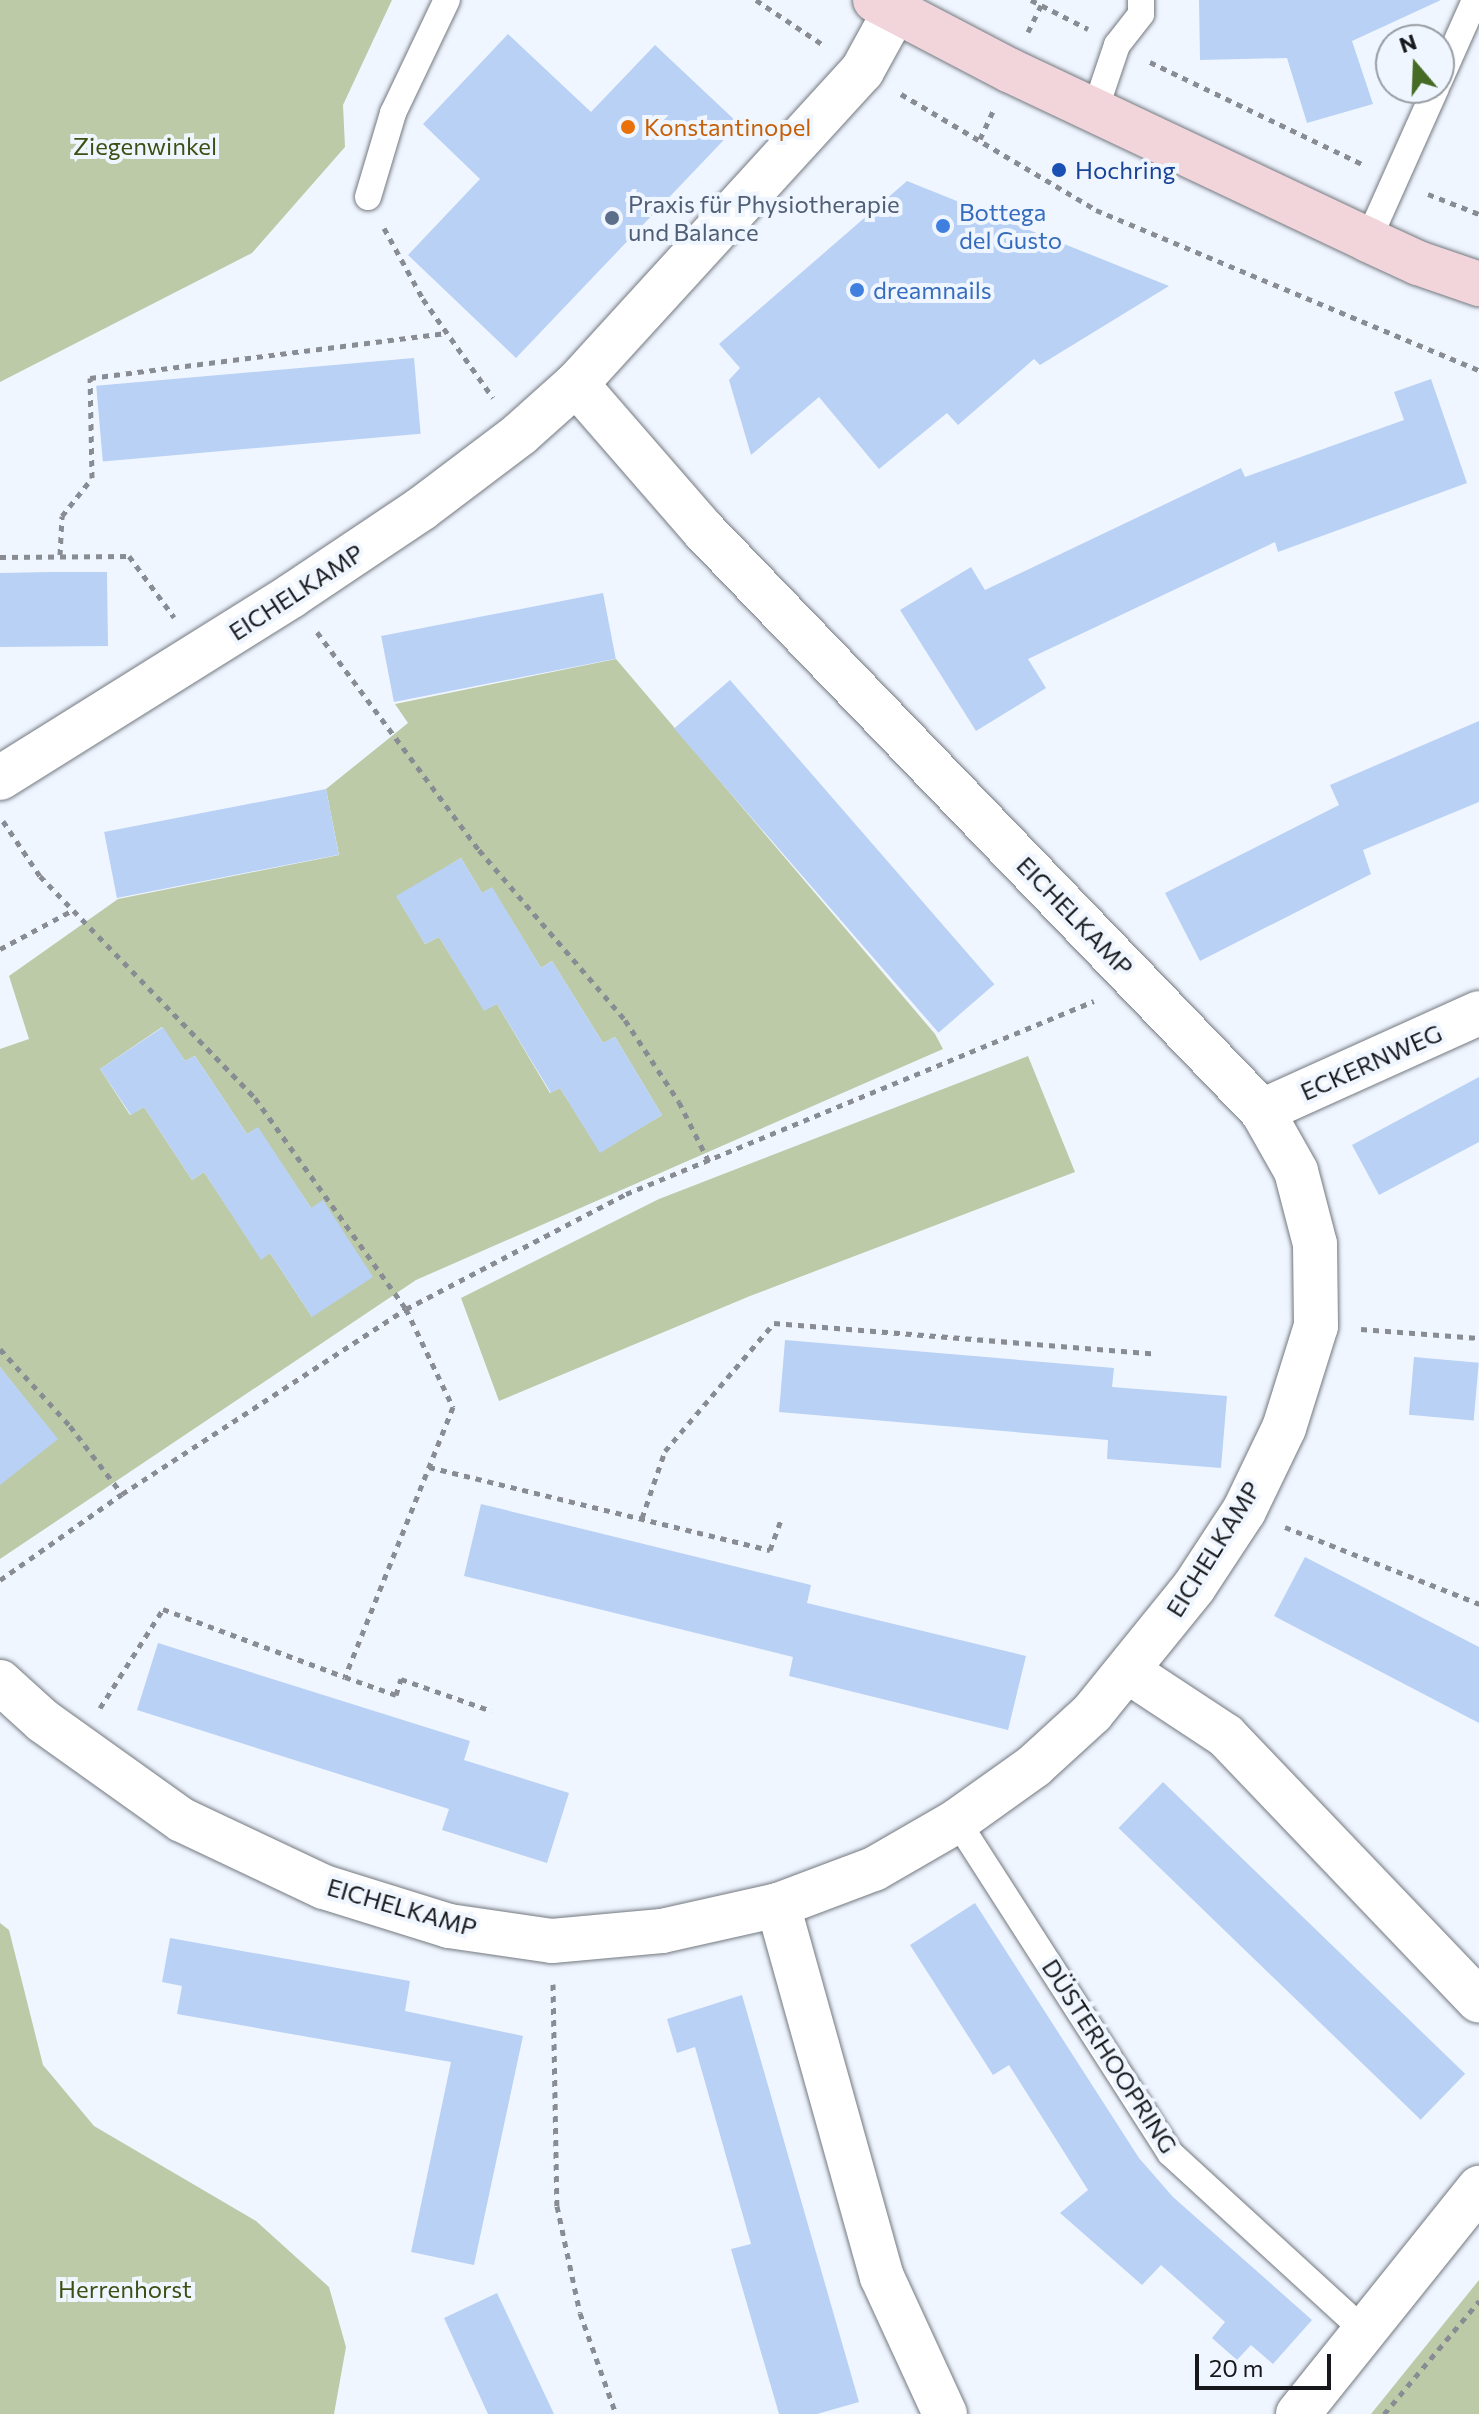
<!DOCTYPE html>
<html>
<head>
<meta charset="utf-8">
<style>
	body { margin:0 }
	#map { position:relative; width:1479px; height:2414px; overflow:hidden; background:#f0f6ff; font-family:Commissioner,sans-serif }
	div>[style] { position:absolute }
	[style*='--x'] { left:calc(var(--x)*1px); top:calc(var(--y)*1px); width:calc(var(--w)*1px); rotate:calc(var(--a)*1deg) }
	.green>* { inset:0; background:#bccaa7 }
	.building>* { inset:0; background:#b9d1f5; transform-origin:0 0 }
	.path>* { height:5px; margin-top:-2.5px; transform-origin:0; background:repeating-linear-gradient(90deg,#898d93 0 6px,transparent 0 12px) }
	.roads { filter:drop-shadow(0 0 2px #747980) drop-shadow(0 0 2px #747980) }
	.lane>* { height:26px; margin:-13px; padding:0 13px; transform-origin:13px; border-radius:13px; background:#fff }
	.street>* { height:44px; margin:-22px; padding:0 22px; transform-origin:22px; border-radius:22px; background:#fff }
	.secondary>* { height:44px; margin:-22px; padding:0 22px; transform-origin:22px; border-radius:22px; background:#f1d5da }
	.dots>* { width:22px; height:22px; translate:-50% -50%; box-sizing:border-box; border:4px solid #f0f6ff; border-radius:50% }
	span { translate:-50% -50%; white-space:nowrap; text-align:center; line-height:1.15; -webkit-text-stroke:8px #f0f6ff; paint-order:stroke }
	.food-label { font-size:24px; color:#c56008 }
	.left { translate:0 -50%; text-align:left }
	.park-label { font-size:24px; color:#3d5014 }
	.transit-label { font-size:24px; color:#164399 }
	.service-label { font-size:24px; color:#4e5e75 }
	.shop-label { font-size:24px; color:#366cbe }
	.street-label { font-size:24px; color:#16181b }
	.north { position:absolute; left:1375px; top:24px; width:80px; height:80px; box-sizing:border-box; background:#f0f6ff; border:2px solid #999da4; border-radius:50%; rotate:341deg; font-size:22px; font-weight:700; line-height:32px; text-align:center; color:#16181b }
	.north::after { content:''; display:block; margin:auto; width:28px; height:36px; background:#456b25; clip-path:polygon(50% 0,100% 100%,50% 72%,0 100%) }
	.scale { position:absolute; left:1195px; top:2354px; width:136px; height:36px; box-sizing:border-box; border:4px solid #16181b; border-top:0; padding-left:10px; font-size:24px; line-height:28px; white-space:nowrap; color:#16181b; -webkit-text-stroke:6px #f0f6ff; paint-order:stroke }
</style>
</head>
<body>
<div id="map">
	<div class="green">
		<div style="clip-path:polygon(0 0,392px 0,343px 105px,345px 147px,252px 253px,0 382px)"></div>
		<div style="clip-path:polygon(evenodd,616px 659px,935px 1034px,943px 1049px,416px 1280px,0 1559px,0 1483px,57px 1439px,0 1367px,0 1049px,29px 1039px,9px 976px,118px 899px,339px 855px,326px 789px,408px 723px,395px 704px,616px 659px,461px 858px,482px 893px,492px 888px,541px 968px,552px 961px,603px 1043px,615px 1037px,662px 1115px,600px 1152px,560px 1088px,550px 1093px,497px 1004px,484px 1010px,439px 937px,425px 944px,397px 897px,461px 858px,616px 659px,162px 1027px,185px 1061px,195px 1056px,247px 1134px,258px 1128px,311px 1208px,312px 1317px,270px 1253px,261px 1259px,204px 1172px,192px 1180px,144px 1107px,130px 1115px,100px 1069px,162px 1027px)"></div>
		<div style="clip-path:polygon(1028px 1056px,1075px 1172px,750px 1296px,499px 1401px,461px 1298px,659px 1199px)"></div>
		<div style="clip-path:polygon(0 1923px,9px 1930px,43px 2065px,94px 2126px,256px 2221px,329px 2287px,346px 2347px,334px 2414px,0 2414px)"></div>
		<div style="clip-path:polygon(1479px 2280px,1479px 2414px,1371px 2414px)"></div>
	</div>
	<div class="building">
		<div style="clip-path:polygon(1199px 0,1441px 0,1352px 41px,1373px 104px,1307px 123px,1287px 58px,1200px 60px)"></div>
		<div style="clip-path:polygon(508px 34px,591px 112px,655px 45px,739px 124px,516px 358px,408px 255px,480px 179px,423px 124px)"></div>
		<div style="clip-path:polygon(907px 181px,1169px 286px,1040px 365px,1034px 359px,958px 425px,947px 413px,879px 469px,819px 397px,751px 455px,729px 380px,740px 368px,719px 344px)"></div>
		<div style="left:414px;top:358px;width:76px;height:319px;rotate:85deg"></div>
		<div style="clip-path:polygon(1431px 379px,1467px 483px,1278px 552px,1275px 542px,1028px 659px,1046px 688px,976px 731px,900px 610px,971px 567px,985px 590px,1241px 468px,1245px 477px,1404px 420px,1394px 392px)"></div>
		<div style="clip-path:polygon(50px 572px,107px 572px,108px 646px,0 647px,0 573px)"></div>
		<div style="left:603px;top:593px;width:67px;height:226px;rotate:79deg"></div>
		<div style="left:730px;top:680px;width:403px;height:74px;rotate:49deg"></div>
		<div style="clip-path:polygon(1479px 721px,1479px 802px,1363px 850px,1371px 874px,1200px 961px,1165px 893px,1339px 805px,1330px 785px)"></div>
		<div style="left:326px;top:789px;width:67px;height:226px;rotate:79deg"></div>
		<div style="clip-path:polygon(461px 858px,482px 893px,492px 887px,541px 968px,552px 961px,603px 1043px,615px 1037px,662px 1115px,600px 1153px,560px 1088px,551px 1093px,497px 1004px,484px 1011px,439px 937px,425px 944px,396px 896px)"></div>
		<div style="clip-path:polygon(163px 1027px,185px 1061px,195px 1056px,247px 1134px,258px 1127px,311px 1208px,323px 1200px,373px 1277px,312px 1317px,270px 1253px,261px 1260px,204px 1172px,192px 1180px,144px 1107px,131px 1115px,100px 1069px)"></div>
		<div style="clip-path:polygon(1479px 1077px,1479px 1142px,1379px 1195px,1352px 1145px)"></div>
		<div style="clip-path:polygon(785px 1340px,1114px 1368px,1112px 1387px,1227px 1396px,1221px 1468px,1107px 1459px,1108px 1440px,779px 1412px)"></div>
		<div style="left:1414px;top:1357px;width:65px;height:58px;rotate:5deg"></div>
		<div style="clip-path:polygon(0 1367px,58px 1439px,0 1485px)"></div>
		<div style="clip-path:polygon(481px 1504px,811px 1585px,807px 1603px,1026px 1656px,1008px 1730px,789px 1676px,793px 1657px,464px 1576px)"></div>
		<div style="clip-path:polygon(1305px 1557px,1479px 1647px,1479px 1723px,1274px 1616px)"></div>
		<div style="clip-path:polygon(158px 1643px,470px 1741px,464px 1760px,569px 1793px,547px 1863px,442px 1830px,449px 1809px,137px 1710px)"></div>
		<div style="left:1163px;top:1782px;width:420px;height:64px;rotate:44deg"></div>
		<div style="clip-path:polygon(975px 1903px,1139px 2158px,1173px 2197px,1312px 2320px,1273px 2364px,1251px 2345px,1237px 2360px,1212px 2338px,1225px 2322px,1161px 2265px,1142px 2285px,1060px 2213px,1088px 2190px,1009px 2065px,993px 2075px,910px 1945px)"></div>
		<div style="clip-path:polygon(170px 1938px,410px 1981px,405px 2011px,523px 2036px,474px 2265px,411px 2252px,451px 2062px,177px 2014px,182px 1986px,162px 1982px)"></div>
		<div style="clip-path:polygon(742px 1995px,859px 2402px,817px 2414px,779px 2414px,731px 2249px,751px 2244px,695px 2047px,677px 2053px,667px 2019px)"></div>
		<div style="clip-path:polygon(497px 2293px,554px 2414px,488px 2414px,444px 2318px)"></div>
	</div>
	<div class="path">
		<div style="--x:756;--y:0;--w:83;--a:33.7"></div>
		<div style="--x:1031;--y:0;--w:64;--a:27"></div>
		<div style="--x:1028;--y:32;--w:30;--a:-64"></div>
		<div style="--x:1150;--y:62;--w:237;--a:25.7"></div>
		<div style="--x:901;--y:94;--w:227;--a:30.7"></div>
		<div style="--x:1096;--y:210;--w:415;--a:22.7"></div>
		<div style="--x:980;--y:139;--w:31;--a:-65"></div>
		<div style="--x:1428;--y:194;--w:55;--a:21.4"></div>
		<div style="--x:384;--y:228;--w:81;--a:61.2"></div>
		<div style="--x:423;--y:299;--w:121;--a:54.7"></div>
		<div style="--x:60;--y:555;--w:39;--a:-87"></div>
		<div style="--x:62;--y:516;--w:48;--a:-51.7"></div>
		<div style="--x:92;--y:478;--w:100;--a:-91.1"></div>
		<div style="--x:90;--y:378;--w:359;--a:-7.2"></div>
		<div style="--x:0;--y:557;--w:129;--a:-0.4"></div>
		<div style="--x:129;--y:556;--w:76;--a:53.6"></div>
		<div style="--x:317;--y:632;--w:272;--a:53.4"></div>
		<div style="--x:479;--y:850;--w:224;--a:49.3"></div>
		<div style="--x:625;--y:1020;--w:98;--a:56.6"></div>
		<div style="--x:679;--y:1102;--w:67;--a:63.4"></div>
		<div style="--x:3;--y:821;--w:66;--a:56.1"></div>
		<div style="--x:40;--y:876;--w:309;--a:45.9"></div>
		<div style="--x:255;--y:1098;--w:259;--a:54.4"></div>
		<div style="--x:406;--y:1309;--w:109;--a:64.4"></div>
		<div style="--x:453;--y:1407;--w:291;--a:111.8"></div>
		<div style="--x:345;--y:1677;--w:54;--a:19.4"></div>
		<div style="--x:396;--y:1695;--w:17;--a:-73"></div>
		<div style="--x:401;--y:1679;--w:96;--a:19.4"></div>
		<div style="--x:0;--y:949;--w:83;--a:-28.1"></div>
		<div style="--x:1361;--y:1329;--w:118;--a:4.4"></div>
		<div style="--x:0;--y:1349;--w:104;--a:47.7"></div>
		<div style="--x:70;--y:1426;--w:86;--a:52.6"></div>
		<div style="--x:429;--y:1467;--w:351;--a:13.7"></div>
		<div style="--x:770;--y:1550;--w:32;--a:-70"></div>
		<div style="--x:642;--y:1518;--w:71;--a:-71.1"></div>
		<div style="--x:665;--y:1451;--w:168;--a:-49.6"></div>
		<div style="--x:774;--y:1323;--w:384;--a:4.6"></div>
		<div style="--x:1285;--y:1527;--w:209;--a:21.6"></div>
		<div style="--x:0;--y:1580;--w:149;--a:-35.2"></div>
		<div style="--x:122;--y:1494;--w:339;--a:-33.1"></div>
		<div style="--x:406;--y:1309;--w:248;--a:-27.6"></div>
		<div style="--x:626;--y:1194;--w:506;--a:-22.41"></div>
		<div style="--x:100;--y:1708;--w:117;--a:-57.5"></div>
		<div style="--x:163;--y:1609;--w:194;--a:20.5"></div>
		<div style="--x:553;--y:1984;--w:222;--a:89"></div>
		<div style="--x:557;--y:2206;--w:109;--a:77.9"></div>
		<div style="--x:580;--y:2313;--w:107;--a:70.4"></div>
		<div style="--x:1384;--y:2414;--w:148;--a:-49.9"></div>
	</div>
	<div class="roads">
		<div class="lane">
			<div style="--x:1439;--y:81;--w:89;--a:-66"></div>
			<div style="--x:1095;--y:110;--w:69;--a:-71.3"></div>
			<div style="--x:1117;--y:45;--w:39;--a:-52"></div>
			<div style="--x:1141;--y:14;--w:14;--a:-90"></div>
			<div style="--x:368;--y:197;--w:88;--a:-73.4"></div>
			<div style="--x:393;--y:113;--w:125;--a:-64.5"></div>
			<div style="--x:1368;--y:240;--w:167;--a:-65.9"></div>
			<div style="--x:957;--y:1821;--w:394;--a:57.3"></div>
			<div style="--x:1170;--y:2153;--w:263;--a:42.5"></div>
		</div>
		<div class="street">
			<div style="--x:0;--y:778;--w:343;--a:-32"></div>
			<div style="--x:291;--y:596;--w:156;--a:-33.8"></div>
			<div style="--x:421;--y:509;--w:124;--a:-37.1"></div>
			<div style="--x:520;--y:434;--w:75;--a:-41.8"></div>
			<div style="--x:576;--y:384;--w:424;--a:-47.6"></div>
			<div style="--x:862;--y:71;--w:68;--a:-61.2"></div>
			<div style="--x:1262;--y:1111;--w:238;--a:-24.3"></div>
			<div style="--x:1129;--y:1672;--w:116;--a:33.4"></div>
			<div style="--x:1226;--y:1736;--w:366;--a:46.3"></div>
			<div style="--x:0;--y:1682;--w:58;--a:42.2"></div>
			<div style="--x:43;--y:1721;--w:171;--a:35.5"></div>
			<div style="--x:182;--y:1820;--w:157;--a:25.3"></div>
			<div style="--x:324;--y:1887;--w:131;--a:17.3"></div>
			<div style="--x:449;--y:1926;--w:104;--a:8.3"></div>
			<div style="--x:552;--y:1941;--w:110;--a:-5.2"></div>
			<div style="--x:662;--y:1931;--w:119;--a:-12.6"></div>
			<div style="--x:778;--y:1905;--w:103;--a:-20.6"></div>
			<div style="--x:874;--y:1869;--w:96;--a:-30"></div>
			<div style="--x:957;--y:1821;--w:95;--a:-35.5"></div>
			<div style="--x:1034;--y:1766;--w:79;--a:-42.4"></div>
			<div style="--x:1092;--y:1713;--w:162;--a:-51"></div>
			<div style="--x:1194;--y:1587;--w:91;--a:-56.7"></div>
			<div style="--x:1244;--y:1511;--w:92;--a:-64.3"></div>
			<div style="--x:1284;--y:1428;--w:107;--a:-72.6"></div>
			<div style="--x:1316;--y:1326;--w:82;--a:-90.7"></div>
			<div style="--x:1315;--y:1244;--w:75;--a:-104.6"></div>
			<div style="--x:1296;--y:1171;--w:69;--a:-119.5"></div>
			<div style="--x:1262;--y:1111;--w:805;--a:-133.89"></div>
			<div style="--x:704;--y:531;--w:195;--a:-131"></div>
			<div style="--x:778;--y:1905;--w:386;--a:74.4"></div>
			<div style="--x:882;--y:2277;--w:151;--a:65.3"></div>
			<div style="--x:1298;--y:2414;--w:290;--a:-51.3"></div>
		</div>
		<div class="secondary">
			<div style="--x:875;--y:0;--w:153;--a:27.6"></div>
			<div style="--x:1011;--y:71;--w:395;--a:25.3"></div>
			<div style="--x:1368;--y:240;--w:55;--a:24.7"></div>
			<div style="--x:1418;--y:263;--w:65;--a:19"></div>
		</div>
	</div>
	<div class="dots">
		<div style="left:628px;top:127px;background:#e8710a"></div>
		<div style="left:1059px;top:170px;background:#1a4fb4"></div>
		<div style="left:612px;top:218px;background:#5c6f8a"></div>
		<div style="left:943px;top:226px;background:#3f7fe0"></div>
		<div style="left:857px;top:290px;background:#3f7fe0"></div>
	</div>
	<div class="food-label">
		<span class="left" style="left:644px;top:127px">Konstantinopel</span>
	</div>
	<div class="park-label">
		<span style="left:145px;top:146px">Ziegenwinkel</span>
		<span style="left:125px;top:2289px">Herrenhorst</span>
	</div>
	<div class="transit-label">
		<span class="left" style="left:1075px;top:170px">Hochring</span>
	</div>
	<div class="service-label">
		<span class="left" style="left:628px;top:218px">Praxis für Physiotherapie<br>und Balance</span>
	</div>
	<div class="shop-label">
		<span class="left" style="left:959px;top:226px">Bottega<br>del Gusto</span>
		<span class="left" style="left:873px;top:290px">dreamnails</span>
	</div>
	<div class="street-label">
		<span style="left:296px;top:592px;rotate:-33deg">EICHELKAMP</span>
		<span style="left:1075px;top:916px;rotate:46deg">EICHELKAMP</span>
		<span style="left:1371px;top:1062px;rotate:-24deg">ECKERNWEG</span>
		<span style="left:1213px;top:1549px;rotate:-58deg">EICHELKAMP</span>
		<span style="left:402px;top:1907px;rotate:16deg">EICHELKAMP</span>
		<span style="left:1110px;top:2056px;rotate:57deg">DÜSTERHOOPRING</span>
	</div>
	<div class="north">N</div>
	<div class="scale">20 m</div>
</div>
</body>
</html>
